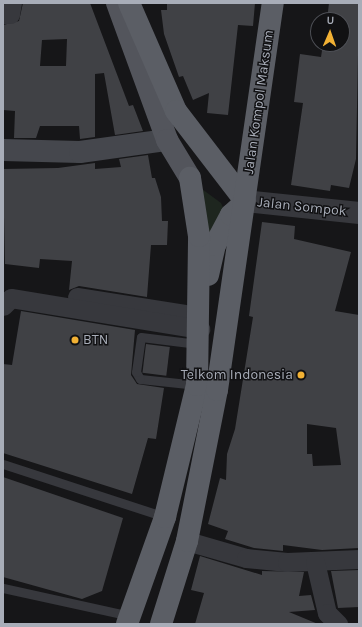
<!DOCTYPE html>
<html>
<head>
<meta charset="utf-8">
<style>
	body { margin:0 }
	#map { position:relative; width:362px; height:627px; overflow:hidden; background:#161618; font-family:Karla,sans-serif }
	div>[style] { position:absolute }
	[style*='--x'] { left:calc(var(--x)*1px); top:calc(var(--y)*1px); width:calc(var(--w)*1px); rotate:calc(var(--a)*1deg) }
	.green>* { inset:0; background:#1e261f }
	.building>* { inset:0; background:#404145; transform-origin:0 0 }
	.service>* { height:9px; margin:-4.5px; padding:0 4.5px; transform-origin:4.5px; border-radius:4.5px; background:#37383d }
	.minor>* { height:19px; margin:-9.5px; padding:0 9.5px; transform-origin:9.5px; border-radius:9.5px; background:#37383d }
	.tertiary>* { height:22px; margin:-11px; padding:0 11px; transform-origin:11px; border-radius:11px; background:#37383d }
	.secondary>* { height:22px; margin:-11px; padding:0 11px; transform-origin:11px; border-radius:11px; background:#45474d }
	.primary>* { height:22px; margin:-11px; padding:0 11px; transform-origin:11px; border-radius:11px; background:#53555c }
	.trunk>* { height:22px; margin:-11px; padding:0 11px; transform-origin:11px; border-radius:11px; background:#5b5e65 }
	.dots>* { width:11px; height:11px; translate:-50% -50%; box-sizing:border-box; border:2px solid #111113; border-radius:50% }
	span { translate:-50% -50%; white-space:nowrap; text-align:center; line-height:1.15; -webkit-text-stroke:3px #111113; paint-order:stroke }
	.street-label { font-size:14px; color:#a8adb8 }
	.poi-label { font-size:14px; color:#a8adb8 }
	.left { translate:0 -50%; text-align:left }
	.right { translate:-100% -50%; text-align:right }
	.frame { position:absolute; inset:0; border:4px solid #a8adb8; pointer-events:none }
	.north { position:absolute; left:310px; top:12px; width:40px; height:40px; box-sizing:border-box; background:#111113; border:1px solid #4d4f55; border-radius:50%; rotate:2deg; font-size:11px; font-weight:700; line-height:16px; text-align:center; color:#a8adb8 }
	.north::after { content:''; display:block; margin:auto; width:14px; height:18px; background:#f2b134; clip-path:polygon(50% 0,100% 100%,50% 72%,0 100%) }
</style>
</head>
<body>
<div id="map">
	<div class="green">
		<div style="clip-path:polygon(202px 189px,221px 203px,224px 210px,208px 239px)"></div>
	</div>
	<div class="building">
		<div style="clip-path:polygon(evenodd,23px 3px,90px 3px,129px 106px,133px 105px,143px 131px,115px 135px,104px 73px,95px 74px,95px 137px,80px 139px,79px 126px,40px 126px,36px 138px,14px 138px,15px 111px,3px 110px,3px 25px,19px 21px,23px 3px,67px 39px,66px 66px,40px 66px,42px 40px,67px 39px)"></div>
		<div style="clip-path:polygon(167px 3px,255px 3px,253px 26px,238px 25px,228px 115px,207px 113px,209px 93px,193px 100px,183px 76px,179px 77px,164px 34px,161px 10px,167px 10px)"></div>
		<div style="clip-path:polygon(329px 3px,359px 3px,356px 159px,349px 188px,331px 185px,330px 191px,291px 185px,303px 103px,294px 102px,300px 54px,321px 57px,323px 44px,342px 44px,342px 20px,327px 20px)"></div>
		<div style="clip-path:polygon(148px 155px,152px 178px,155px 178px,161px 197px,162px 221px,168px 221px,167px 245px,151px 245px,147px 297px,79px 286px,69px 290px,72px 261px,40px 259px,39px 268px,5px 264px,3px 169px,58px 168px,95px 163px,95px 169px,121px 167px,119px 159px)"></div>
		<div style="clip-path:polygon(evenodd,262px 222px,295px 226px,294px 239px,351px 252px,335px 311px,359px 315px,359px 548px,322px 550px,283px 545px,283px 551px,254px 548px,225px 539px,228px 531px,208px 524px,220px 478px,226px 480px,227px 454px,235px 429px,253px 317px,249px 316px,262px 222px,307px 424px,336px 428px,341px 465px,313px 466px,312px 454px,307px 454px,307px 424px)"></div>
		<div style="clip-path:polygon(21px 311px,135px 330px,131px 375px,137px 384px,164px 388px,156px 439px,148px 438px,132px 494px,3px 453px,3px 364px,12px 365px)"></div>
		<div style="left:146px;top:344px;width:24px;height:29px;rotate:7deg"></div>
		<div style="clip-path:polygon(3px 477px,123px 518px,102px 591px,82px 599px,3px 577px)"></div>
		<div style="clip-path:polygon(200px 556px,262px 575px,262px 571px,304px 572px,299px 596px,311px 595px,315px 610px,289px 612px,318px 624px,195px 624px,204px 593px,191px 590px)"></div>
		<div style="clip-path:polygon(359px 570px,359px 607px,338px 608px,331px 571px)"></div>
	</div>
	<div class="service">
		<div style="--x:197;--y:385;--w:57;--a:-174"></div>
		<div style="--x:140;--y:379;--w:8;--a:-120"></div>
		<div style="--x:136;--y:372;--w:35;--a:-82"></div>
		<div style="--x:141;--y:337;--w:57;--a:7"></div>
		<div style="--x:3;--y:464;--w:170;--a:18.1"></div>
		<div style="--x:3;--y:588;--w:130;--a:12.4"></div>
	</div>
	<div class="minor">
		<div style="--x:3;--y:14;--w:7;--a:0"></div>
		<div style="--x:10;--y:14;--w:11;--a:-80"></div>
		<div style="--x:77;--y:297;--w:109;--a:8.9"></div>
		<div style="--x:3;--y:306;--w:11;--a:-45"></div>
		<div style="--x:11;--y:298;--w:192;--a:9.3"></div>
		<div style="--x:187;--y:541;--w:61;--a:16.1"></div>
		<div style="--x:246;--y:558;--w:41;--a:5.6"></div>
		<div style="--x:287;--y:562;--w:72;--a:-2.4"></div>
		<div style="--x:315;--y:562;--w:52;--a:76.8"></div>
		<div style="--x:327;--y:613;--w:16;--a:45"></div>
	</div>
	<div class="tertiary">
		<div style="--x:245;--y:201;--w:115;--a:6"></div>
	</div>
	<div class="secondary">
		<div style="--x:3;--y:150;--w:77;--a:1.5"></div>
		<div style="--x:80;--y:152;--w:88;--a:-7.9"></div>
	</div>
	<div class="primary">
		<div style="--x:117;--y:3;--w:146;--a:69.9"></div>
		<div style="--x:167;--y:140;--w:44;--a:58.8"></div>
	</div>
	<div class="trunk">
		<div style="--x:129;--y:3;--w:118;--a:66.5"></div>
		<div style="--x:176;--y:111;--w:113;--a:52.5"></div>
		<div style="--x:208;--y:275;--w:31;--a:-77"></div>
		<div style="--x:215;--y:245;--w:34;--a:-62"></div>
		<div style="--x:231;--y:215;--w:15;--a:-42"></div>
		<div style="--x:127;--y:624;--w:114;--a:-70.4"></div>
		<div style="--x:165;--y:517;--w:136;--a:-76.4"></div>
		<div style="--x:197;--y:385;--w:149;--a:-89.2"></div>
		<div style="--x:199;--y:236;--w:59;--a:-98.8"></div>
		<div style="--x:161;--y:624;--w:87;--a:-72.6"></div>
		<div style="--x:187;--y:541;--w:154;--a:-78.8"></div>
		<div style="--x:217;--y:390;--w:391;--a:-81.8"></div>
	</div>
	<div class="dots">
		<div style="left:75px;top:340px;background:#f2b134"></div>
		<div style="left:301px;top:375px;background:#f2b134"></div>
	</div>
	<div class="street-label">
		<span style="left:259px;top:102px;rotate:-82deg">Jalan Kompol Maksum</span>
		<span style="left:302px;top:207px;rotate:6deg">Jalan Sompok</span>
	</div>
	<div class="poi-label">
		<span class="left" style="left:83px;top:340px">BTN</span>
		<span class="right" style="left:293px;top:375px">Telkom Indonesia</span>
	</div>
	<div class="frame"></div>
	<div class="north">U</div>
</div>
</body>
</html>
